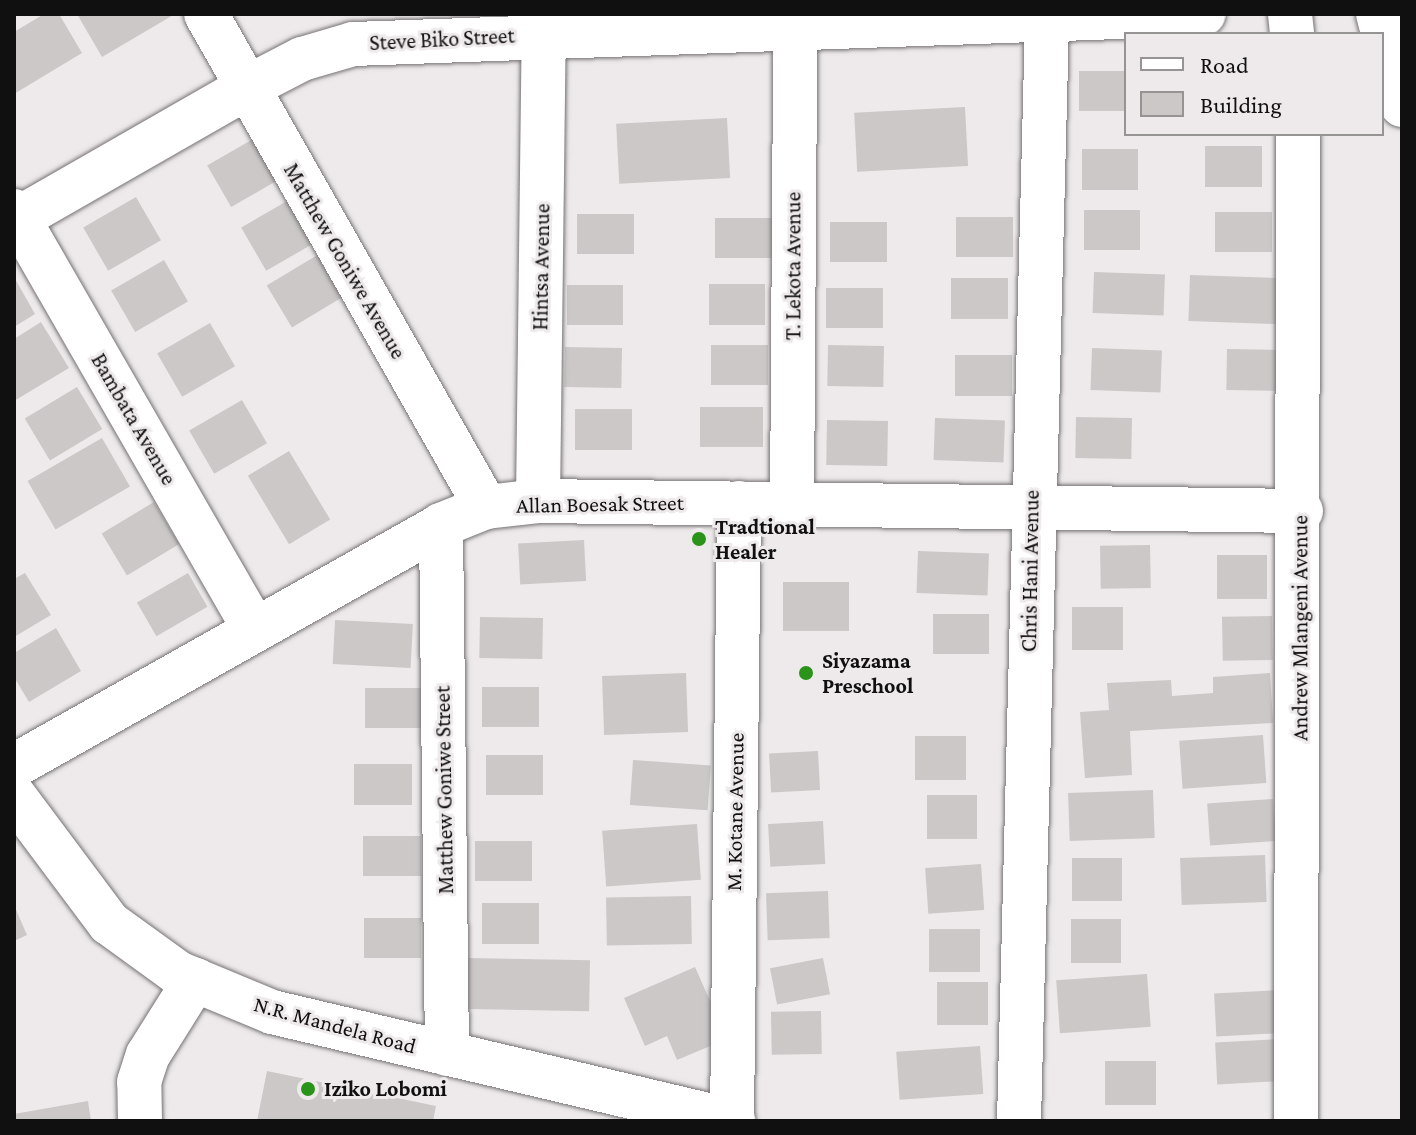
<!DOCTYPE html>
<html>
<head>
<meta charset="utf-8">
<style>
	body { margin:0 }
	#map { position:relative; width:1416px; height:1135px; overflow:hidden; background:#eeeaeb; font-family:"Crimson Pro",serif }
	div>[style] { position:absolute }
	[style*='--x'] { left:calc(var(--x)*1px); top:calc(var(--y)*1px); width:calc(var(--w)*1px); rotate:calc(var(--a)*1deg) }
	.building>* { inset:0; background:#ccc8c8; transform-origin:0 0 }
	.roads { filter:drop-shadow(0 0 2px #767273) drop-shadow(0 0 2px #767273) }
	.minor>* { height:44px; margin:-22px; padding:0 22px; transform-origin:22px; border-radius:22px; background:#fff }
	.dots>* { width:22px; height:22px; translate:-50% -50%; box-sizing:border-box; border:4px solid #eeeaeb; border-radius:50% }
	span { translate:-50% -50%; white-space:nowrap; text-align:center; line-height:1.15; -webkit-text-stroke:6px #eeeaeb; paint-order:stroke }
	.street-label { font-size:22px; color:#111010 }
	.poi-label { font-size:22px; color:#111010; font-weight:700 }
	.left { translate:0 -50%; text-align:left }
	.frame { position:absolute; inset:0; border:16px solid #111010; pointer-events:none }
	.legend { position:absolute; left:1124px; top:32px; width:260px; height:104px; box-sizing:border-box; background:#eeeaeb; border:2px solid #969393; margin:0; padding:10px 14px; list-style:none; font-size:24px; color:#111010 }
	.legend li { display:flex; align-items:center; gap:16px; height:40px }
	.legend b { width:40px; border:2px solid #969393 }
</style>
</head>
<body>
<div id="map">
	<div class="building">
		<div style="clip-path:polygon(44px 14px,59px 14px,82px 53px,14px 94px,14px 32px)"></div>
		<div style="clip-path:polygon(77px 14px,175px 14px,102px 57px)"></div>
		<div style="left:1079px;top:71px;width:47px;height:40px"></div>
		<div style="left:965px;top:107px;width:59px;height:111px;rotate:87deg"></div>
		<div style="left:727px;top:118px;width:60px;height:111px;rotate:87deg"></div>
		<div style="left:260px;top:135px;width:48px;height:61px;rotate:60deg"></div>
		<div style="left:1262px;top:146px;width:41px;height:57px;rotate:90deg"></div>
		<div style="left:1138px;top:149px;width:41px;height:56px;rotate:90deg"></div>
		<div style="left:136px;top:197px;width:50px;height:61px;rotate:60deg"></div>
		<div style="left:294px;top:197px;width:50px;height:61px;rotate:60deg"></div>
		<div style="left:1084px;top:210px;width:56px;height:40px"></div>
		<div style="left:1215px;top:212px;width:57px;height:40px"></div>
		<div style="left:577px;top:214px;width:57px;height:40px"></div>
		<div style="left:956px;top:217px;width:57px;height:40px"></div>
		<div style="left:715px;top:218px;width:57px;height:40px"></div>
		<div style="left:830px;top:222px;width:57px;height:40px"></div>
		<div style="left:319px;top:254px;width:49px;height:61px;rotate:59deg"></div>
		<div style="left:164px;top:260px;width:48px;height:61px;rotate:60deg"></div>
		<div style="left:1094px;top:272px;width:71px;height:41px;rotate:2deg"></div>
		<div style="left:1190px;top:275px;width:88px;height:46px;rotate:2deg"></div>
		<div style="clip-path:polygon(14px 277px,35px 314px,14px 327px)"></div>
		<div style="left:951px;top:278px;width:57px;height:41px"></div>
		<div style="left:765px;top:284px;width:41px;height:56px;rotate:90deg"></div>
		<div style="left:567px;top:285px;width:56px;height:40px"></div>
		<div style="left:826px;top:288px;width:57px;height:40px"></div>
		<div style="clip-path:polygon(41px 322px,69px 368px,14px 401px,14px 339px)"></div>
		<div style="left:210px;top:323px;width:50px;height:61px;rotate:60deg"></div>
		<div style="left:711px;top:345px;width:57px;height:40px"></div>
		<div style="left:828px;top:345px;width:56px;height:41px;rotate:1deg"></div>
		<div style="left:565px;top:347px;width:57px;height:40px;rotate:1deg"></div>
		<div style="left:1092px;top:348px;width:70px;height:42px;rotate:2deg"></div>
		<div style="left:1227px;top:349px;width:57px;height:41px;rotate:1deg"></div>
		<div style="left:955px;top:355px;width:57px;height:41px"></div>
		<div style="left:77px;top:387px;width:49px;height:61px;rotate:59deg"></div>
		<div style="left:242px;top:400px;width:50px;height:61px;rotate:60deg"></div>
		<div style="left:763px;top:407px;width:40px;height:63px;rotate:90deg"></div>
		<div style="left:632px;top:409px;width:41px;height:57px;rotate:90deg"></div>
		<div style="left:1076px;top:417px;width:56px;height:41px;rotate:1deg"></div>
		<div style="left:935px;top:418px;width:70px;height:42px;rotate:2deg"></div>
		<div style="left:827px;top:420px;width:61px;height:45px;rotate:1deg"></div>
		<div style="left:102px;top:438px;width:56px;height:86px;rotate:60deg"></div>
		<div style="left:289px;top:451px;width:80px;height:48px;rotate:59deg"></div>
		<div style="left:154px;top:502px;width:49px;height:61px;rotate:59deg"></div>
		<div style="left:584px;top:540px;width:41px;height:66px;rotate:87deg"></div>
		<div style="left:1150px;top:545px;width:43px;height:50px;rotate:89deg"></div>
		<div style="left:918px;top:551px;width:71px;height:42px;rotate:2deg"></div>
		<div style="left:1217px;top:555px;width:50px;height:44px"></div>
		<div style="clip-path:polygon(25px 573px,51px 615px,14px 637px,14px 579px)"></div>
		<div style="left:188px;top:573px;width:39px;height:59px;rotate:60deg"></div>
		<div style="left:783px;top:582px;width:66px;height:49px"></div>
		<div style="left:1072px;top:607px;width:51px;height:43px"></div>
		<div style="left:933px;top:614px;width:56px;height:40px"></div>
		<div style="left:1272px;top:616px;width:44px;height:50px;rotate:89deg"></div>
		<div style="left:480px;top:617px;width:63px;height:41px;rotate:1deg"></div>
		<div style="left:335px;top:620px;width:78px;height:44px;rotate:3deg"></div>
		<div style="clip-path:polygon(56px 628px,81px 671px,29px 702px,14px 677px,14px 653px)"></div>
		<div style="left:686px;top:673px;width:59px;height:84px;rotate:88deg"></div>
		<div style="clip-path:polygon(1270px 673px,1273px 723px,1130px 731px,1132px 775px,1085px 778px,1080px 712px,1109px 710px,1107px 683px,1171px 680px,1172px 696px,1213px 693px,1213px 677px)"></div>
		<div style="left:482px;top:687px;width:57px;height:40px"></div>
		<div style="left:365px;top:688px;width:57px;height:40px"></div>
		<div style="left:1263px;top:735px;width:48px;height:84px;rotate:86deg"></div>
		<div style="left:915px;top:736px;width:51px;height:44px"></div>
		<div style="left:818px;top:751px;width:39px;height:49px;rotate:87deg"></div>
		<div style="left:486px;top:755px;width:57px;height:40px"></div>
		<div style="left:633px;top:760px;width:78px;height:45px;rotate:4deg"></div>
		<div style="left:354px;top:764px;width:58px;height:41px"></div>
		<div style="left:1153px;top:790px;width:48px;height:85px;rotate:88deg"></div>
		<div style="left:927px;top:795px;width:50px;height:44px"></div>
		<div style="left:1273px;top:799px;width:42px;height:66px;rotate:86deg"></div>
		<div style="left:823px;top:821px;width:43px;height:55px;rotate:87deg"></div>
		<div style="left:697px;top:824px;width:56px;height:95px;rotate:86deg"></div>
		<div style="left:363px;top:836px;width:58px;height:40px"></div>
		<div style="left:475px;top:841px;width:57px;height:40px"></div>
		<div style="left:1265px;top:855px;width:47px;height:85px;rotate:88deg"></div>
		<div style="left:1072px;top:858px;width:50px;height:43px"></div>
		<div style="left:981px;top:864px;width:46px;height:56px;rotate:86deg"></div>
		<div style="left:828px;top:891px;width:47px;height:62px;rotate:88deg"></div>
		<div style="left:691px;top:896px;width:48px;height:85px;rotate:89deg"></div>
		<div style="left:482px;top:903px;width:57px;height:41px"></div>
		<div style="clip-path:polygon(14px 905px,27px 935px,14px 941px)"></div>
		<div style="left:364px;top:918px;width:57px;height:40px"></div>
		<div style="left:1121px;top:919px;width:44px;height:50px;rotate:90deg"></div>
		<div style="left:980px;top:929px;width:43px;height:51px;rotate:90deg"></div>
		<div style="left:467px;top:958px;width:123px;height:51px;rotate:1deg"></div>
		<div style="left:823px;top:958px;width:37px;height:54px;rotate:79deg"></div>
		<div style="clip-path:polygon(695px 967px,727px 1039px,677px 1060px,667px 1036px,645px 1046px,624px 998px)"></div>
		<div style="left:1147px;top:974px;width:53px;height:91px;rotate:86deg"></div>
		<div style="left:937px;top:982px;width:51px;height:43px"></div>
		<div style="left:1281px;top:990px;width:43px;height:67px;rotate:87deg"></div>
		<div style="left:821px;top:1011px;width:43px;height:50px;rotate:89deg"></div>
		<div style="left:1281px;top:1039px;width:42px;height:66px;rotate:87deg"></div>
		<div style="left:980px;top:1046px;width:48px;height:84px;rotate:86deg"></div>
		<div style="left:1105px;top:1061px;width:51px;height:44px"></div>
		<div style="clip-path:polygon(267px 1071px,436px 1106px,433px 1121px,257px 1121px)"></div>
		<div style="clip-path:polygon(88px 1101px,91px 1121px,14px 1121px,14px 1114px)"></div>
	</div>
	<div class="roads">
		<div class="minor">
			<div style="--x:206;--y:14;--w:567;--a:60.41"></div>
			<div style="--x:1290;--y:14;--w:20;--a:84"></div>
			<div style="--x:1378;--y:14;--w:94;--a:75.2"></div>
			<div style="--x:14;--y:211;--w:481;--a:60.1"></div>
			<div style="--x:14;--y:221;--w:267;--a:-29.8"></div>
			<div style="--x:246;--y:88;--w:63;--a:-27.4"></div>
			<div style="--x:302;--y:59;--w:53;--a:-16.4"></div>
			<div style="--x:353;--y:44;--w:851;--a:-2.02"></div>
			<div style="--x:538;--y:501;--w:468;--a:-89.3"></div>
			<div style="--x:792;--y:504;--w:476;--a:-89.6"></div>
			<div style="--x:441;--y:525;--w:529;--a:89.35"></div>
			<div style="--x:14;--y:766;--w:490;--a:-29.4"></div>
			<div style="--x:441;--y:525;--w:48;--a:-21.8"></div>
			<div style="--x:486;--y:507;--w:52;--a:-6.6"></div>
			<div style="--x:538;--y:501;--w:763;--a:0.75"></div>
			<div style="--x:14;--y:796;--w:159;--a:53.2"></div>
			<div style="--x:109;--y:923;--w:85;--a:35.9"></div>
			<div style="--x:178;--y:973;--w:102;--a:22.5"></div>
			<div style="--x:272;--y:1012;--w:474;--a:13.3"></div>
			<div style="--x:140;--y:1121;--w:39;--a:-91"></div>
			<div style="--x:139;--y:1082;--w:28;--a:-72"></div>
			<div style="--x:148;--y:1055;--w:89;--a:-57.9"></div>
			<div style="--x:732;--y:1121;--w:618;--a:-89.35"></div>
			<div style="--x:1019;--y:1121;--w:1099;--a:-88.54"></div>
			<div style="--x:1296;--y:1121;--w:987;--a:-89.88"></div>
		</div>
	</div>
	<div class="dots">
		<div style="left:699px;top:539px;background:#2a931a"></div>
		<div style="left:806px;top:673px;background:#2a931a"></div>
		<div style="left:308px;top:1089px;background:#2a931a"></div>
	</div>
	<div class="street-label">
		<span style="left:442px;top:39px;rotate:-3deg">Steve Biko Street</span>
		<span style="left:345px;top:261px;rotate:60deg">Matthew Goniwe Avenue</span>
		<span style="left:793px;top:266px;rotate:-90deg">T. Lekota Avenue</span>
		<span style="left:541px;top:267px;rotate:-89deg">Hintsa Avenue</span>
		<span style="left:134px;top:419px;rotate:60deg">Bambata Avenue</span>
		<span style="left:600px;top:504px;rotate:-1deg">Allan Boesak Street</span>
		<span style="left:1030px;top:571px;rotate:-89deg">Chris Hani Avenue</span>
		<span style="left:1300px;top:628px;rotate:-90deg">Andrew Mlangeni Avenue</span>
		<span style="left:444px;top:790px;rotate:-91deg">Matthew Goniwe Street</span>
		<span style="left:735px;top:812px;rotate:-89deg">M. Kotane Avenue</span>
		<span style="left:335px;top:1025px;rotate:15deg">N.R. Mandela Road</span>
	</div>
	<div class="poi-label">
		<span class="left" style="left:715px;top:539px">Tradtional<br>Healer</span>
		<span class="left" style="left:822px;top:673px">Siyazama<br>Preschool</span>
		<span class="left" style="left:324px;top:1089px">Iziko Lobomi</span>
	</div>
	<div class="frame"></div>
	<ul class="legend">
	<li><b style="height:10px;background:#fff"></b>Road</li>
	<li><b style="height:22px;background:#ccc8c8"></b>Building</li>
	</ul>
</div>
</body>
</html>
